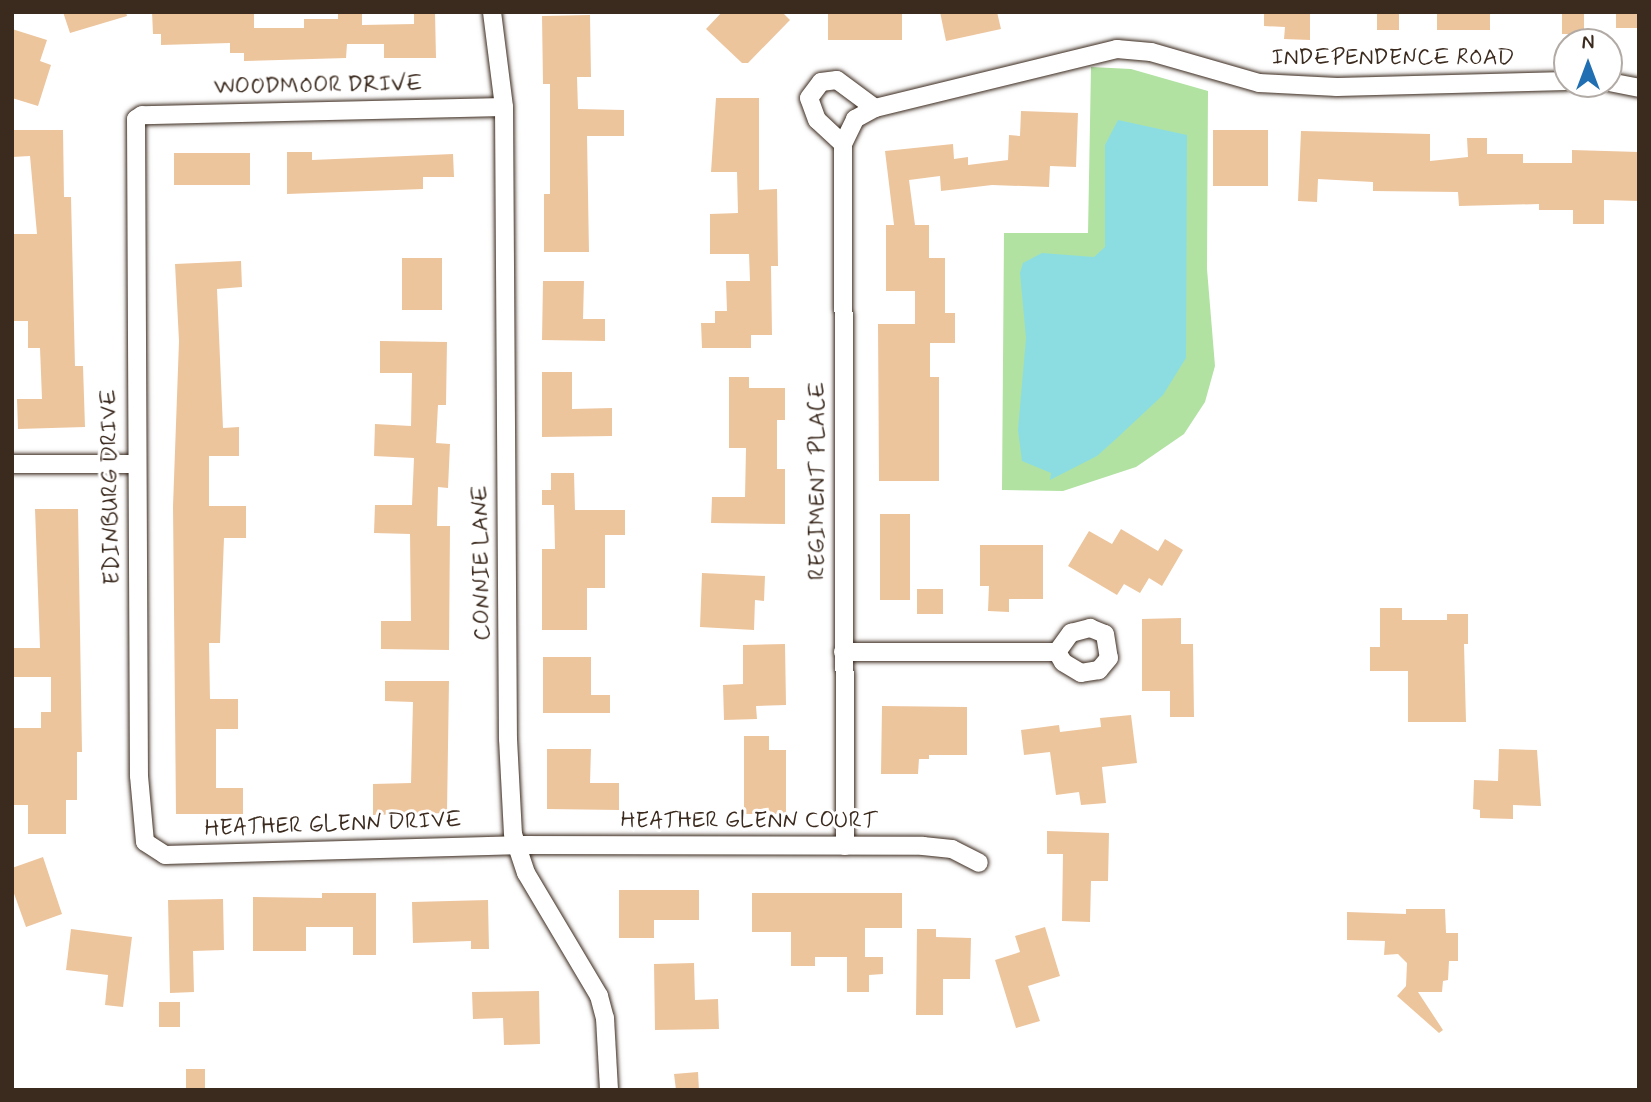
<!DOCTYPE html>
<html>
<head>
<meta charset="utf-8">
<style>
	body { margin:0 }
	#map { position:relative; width:1651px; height:1102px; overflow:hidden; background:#fff; font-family:Mynerve,sans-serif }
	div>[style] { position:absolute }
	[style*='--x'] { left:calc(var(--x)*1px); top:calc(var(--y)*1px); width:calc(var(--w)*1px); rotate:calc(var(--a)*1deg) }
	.green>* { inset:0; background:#b1e2a2 }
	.water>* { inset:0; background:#8cdde2 }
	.building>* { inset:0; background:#edc59d; transform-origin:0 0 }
	.roads { filter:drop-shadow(0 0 2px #3b2a1e) drop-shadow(0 0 2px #3b2a1e) }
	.minor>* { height:18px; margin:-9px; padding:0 9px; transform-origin:9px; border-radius:9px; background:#fff }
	span { translate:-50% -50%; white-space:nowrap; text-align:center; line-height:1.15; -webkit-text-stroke:6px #fff; paint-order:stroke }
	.street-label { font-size:23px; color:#3b2a1e }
	.frame { position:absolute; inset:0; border:14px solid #3b2a1e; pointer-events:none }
	.north { position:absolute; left:1553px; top:28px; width:70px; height:70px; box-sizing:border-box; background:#fff; border:2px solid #b1aaa5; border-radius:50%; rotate:0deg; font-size:19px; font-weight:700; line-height:28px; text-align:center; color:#3b2a1e }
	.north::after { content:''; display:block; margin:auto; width:24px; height:32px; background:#1f6fb2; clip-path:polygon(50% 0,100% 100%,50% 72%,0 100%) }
</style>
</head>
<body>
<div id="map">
	<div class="green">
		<div style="clip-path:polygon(1091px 67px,1131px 69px,1208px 91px,1207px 269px,1215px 366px,1205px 402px,1184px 434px,1136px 467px,1063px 491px,1002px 490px,1004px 233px,1088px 233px)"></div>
	</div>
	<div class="water">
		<div style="clip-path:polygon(1118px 120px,1187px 135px,1186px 358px,1163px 395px,1116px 439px,1097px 456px,1050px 480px,1051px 473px,1022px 461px,1018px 430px,1026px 338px,1020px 273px,1023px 263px,1042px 253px,1094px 257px,1105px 247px,1105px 145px)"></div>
	</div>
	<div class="building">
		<div style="clip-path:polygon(63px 12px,126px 12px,127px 16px,70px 33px)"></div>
		<div style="clip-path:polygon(152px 12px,254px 12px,254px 28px,304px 28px,304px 19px,338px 19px,338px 12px,362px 12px,362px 25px,414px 24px,414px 12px,435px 12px,436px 58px,384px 58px,384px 44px,347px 44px,346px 58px,244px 61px,244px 53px,230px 53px,230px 43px,161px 45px,161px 34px,153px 34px)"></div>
		<div style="clip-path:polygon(722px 12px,782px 12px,790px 20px,748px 63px,742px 63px,706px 29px)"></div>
		<div style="left:828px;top:12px;width:74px;height:28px"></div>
		<div style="clip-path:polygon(940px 12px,997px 12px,1001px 29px,946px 41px)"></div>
		<div style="clip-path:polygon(1264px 12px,1310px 12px,1310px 40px,1284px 39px,1285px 27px,1264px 26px)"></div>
		<div style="left:1377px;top:12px;width:22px;height:18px"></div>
		<div style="left:1437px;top:12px;width:53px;height:18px"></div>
		<div style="left:1562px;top:12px;width:22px;height:22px"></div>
		<div style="left:1616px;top:12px;width:23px;height:16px"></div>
		<div style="clip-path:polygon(590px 15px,591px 77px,577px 77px,578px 109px,624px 110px,624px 136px,587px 136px,589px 252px,544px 252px,544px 194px,550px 194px,550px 84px,543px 84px,542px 16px)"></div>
		<div style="clip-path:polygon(12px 29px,47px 40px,40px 61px,51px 65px,38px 106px,12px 98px)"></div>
		<div style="clip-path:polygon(716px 98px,759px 98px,759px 190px,777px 189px,778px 266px,771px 266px,772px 335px,751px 335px,751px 348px,702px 348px,701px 323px,715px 323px,715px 311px,727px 311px,726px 281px,750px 281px,749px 254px,710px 254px,710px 214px,738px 213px,737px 172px,711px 172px)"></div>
		<div style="clip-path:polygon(1021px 111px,1078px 113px,1076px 167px,1050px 166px,1049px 187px,992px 185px,941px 191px,940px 176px,909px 180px,915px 225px,929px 225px,929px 258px,945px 258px,945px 313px,955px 313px,955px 343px,930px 343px,930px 377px,939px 377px,939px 481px,879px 481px,878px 324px,915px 324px,915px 291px,886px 291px,886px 225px,894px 225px,885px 151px,953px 144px,954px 159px,968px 157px,968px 165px,1008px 160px,1009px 135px,1020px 136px)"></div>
		<div style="clip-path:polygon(12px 130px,63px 130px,64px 197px,71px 197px,75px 366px,83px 366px,85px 427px,18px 429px,17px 399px,42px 399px,40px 348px,28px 348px,28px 321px,12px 321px,12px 234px,37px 234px,30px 156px,12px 157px)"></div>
		<div style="left:1213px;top:130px;width:55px;height:56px"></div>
		<div style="clip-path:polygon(1301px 131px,1430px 134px,1430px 161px,1468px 157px,1467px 138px,1487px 138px,1487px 154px,1523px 154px,1523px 163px,1572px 163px,1572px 150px,1639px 152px,1639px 201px,1604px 200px,1604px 224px,1573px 224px,1573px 210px,1539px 210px,1539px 204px,1459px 206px,1458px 192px,1373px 191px,1373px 182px,1318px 179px,1317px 202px,1298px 201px)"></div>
		<div style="clip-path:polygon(287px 152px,312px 152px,312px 160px,453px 154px,454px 177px,423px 177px,423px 189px,287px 194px)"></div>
		<div style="left:250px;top:153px;width:32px;height:76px;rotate:90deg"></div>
		<div style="left:402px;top:258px;width:40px;height:52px"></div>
		<div style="clip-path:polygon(241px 261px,242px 287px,217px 289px,223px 428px,239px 427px,239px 456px,209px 456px,209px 506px,246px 506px,246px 538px,224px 538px,220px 643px,209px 643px,210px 699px,238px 699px,238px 729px,216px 729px,216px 788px,243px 788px,243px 814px,176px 814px,173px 506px,179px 341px,175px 264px)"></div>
		<div style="clip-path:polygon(543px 281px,584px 281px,583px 319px,605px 319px,605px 341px,542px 340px)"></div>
		<div style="clip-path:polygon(380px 341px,447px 342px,446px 405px,438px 405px,436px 443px,450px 444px,448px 488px,438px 487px,437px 526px,450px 526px,449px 650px,381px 649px,381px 621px,411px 621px,410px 534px,374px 533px,375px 505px,412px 505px,414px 458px,374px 456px,375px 424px,411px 426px,412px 373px,380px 373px)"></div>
		<div style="clip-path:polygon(542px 372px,572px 372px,572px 409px,612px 408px,612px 436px,542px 437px)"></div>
		<div style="clip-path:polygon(729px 377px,749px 377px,749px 388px,785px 388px,785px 420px,777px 420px,777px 469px,785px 469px,785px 524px,711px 523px,712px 497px,745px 497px,746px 448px,729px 448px)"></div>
		<div style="clip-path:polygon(551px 473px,574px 473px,575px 510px,625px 510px,625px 535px,605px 535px,605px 588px,587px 588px,587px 630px,542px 630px,542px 549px,555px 549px,554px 505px,542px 505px,542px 490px,551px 490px)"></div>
		<div style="clip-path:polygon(35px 509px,78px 509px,82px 752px,77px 752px,77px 800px,66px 800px,66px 834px,28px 834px,28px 805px,12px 805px,13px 728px,41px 728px,41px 712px,51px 712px,51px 677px,12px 677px,12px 648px,40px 648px)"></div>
		<div style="left:880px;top:514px;width:30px;height:86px"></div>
		<div style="clip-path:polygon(1121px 529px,1158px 551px,1165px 539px,1183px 550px,1162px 586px,1149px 578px,1140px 593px,1124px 584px,1117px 595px,1068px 566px,1089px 531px,1112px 544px)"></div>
		<div style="clip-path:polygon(980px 545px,1043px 545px,1043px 599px,1009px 599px,1009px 612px,988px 611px,989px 586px,980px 586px)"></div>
		<div style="clip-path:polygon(702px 573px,765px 576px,764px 601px,755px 600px,754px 630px,700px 627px)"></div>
		<div style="left:917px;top:589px;width:26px;height:25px"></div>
		<div style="clip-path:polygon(1380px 608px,1402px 608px,1402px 620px,1447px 620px,1447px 614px,1468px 614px,1468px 644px,1464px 644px,1466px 722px,1408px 722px,1408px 671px,1370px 671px,1370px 647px,1380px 647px)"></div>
		<div style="clip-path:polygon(1181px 618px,1181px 644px,1193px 644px,1194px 717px,1170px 717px,1170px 691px,1142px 691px,1142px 619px)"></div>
		<div style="clip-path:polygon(785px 644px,786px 705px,756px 706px,757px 719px,724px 720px,723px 685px,743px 684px,743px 645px)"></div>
		<div style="clip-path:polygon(543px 657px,591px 657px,591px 695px,610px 695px,610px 713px,543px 713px)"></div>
		<div style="clip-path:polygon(385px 681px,449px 681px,447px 813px,373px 815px,373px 784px,411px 783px,413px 702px,385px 701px)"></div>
		<div style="clip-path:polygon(882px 706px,967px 707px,967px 755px,929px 755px,929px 759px,919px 759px,918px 774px,881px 774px)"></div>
		<div style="clip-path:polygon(1131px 715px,1137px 763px,1102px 767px,1106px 803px,1081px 805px,1079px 792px,1056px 795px,1050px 752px,1024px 755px,1021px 730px,1059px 725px,1060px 732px,1101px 727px,1100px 718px)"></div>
		<div style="clip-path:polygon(744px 736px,769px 736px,769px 750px,786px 750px,786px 814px,744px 814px)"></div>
		<div style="clip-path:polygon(547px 749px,591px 749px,590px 783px,619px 783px,619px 810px,547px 809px)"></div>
		<div style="clip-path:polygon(1499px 749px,1537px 750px,1541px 806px,1513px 805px,1513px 819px,1480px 818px,1480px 810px,1473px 809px,1474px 780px,1498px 781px)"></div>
		<div style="clip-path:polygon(1047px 831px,1109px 833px,1108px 881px,1091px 881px,1090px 922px,1062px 921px,1063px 854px,1047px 854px)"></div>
		<div style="clip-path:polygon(43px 857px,62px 914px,26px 927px,12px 888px,12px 868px)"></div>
		<div style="clip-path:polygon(619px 890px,699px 890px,699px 920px,654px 920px,654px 938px,619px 938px)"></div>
		<div style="clip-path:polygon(322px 893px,376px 893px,376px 955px,353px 955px,353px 927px,306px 927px,306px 951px,253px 951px,253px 897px,322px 898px)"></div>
		<div style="clip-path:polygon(752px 893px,902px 893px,902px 928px,865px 928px,865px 957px,883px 957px,883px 974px,869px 975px,869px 992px,847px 992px,847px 957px,815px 957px,815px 966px,791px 966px,791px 932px,752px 932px)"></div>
		<div style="clip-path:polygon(223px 899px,224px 950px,193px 951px,194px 992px,170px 993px,168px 900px)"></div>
		<div style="clip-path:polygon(488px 900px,489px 949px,471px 949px,471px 941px,413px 943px,412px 902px)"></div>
		<div style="clip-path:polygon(1406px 909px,1445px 909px,1446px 933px,1458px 933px,1458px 961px,1449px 961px,1448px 980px,1443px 981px,1442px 992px,1418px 992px,1443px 1030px,1439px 1033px,1397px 996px,1406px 986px,1407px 963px,1398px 954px,1384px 955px,1385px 941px,1347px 940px,1347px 912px,1406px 914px)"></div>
		<div style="clip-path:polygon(1045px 927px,1060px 976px,1028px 986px,1040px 1021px,1016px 1028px,995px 960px,1020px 952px,1015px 936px)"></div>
		<div style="clip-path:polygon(71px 929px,132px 937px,123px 1007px,105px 1005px,108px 975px,66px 970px)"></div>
		<div style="clip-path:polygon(917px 929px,936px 929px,936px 937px,971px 938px,970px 979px,943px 979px,943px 1015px,916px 1015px)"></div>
		<div style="clip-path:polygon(694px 963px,695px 1000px,718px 999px,719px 1029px,655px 1030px,654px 964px)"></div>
		<div style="clip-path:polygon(539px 991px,540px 1044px,504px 1045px,503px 1018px,473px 1019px,472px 992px)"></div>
		<div style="left:159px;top:1002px;width:21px;height:25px"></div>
		<div style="left:186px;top:1069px;width:19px;height:21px"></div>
		<div style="clip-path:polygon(698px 1072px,699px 1090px,676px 1090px,674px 1074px)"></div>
	</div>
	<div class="roads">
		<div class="minor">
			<div style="--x:492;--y:12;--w:96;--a:82.8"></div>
			<div style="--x:504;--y:107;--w:632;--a:89.64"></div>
			<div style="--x:508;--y:739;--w:95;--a:87"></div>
			<div style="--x:513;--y:834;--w:41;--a:71.6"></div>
			<div style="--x:526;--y:873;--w:143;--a:59.3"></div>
			<div style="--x:599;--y:996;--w:23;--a:75"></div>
			<div style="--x:605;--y:1018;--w:72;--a:86.8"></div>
			<div style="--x:1609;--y:82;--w:31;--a:11"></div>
			<div style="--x:504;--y:107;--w:362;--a:178.7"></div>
			<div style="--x:142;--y:115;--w:7;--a:146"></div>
			<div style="--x:136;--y:119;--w:657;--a:89.74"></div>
			<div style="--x:139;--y:776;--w:66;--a:84.8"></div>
			<div style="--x:145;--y:842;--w:24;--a:33"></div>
			<div style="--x:165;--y:855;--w:350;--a:-1.6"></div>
			<div style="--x:515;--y:845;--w:408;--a:0.1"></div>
			<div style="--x:923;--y:846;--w:29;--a:6"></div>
			<div style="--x:952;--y:849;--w:30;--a:27"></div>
			<div style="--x:843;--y:144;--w:35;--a:-137"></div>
			<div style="--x:817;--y:120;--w:23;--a:-110"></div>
			<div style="--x:809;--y:98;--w:20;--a:-53"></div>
			<div style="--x:821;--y:82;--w:16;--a:-7"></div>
			<div style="--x:837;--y:80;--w:47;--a:36.4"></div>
			<div style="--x:12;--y:464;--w:123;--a:0"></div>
			<div style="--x:1090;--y:628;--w:16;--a:22"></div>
			<div style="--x:1105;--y:634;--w:24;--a:81"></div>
			<div style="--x:1109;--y:658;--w:16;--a:130"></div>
			<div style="--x:1099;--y:670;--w:18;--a:171"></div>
			<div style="--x:1081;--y:673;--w:21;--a:-149"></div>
			<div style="--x:1063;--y:662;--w:12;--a:-121"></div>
			<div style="--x:1057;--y:652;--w:24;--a:-54"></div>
			<div style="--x:1071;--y:633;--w:20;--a:-15"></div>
			<div style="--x:843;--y:652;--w:214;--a:0"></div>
			<div style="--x:845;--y:846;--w:702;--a:-90.16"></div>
			<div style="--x:843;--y:144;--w:28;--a:-64"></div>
			<div style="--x:855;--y:119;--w:23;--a:-29"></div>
			<div style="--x:875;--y:108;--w:249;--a:-13.7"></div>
			<div style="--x:1117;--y:49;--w:34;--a:5"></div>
			<div style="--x:1151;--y:52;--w:112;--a:16"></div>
			<div style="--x:1259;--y:83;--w:78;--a:2.9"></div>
			<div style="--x:1337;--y:87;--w:230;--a:-1.5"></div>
		</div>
	</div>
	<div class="street-label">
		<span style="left:1393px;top:58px">INDEPENDENCE ROAD</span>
		<span style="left:318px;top:86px;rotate:-1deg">WOODMOOR DRIVE</span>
		<span style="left:818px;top:481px;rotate:-90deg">REGIMENT PLACE</span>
		<span style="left:111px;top:487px;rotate:-91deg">EDINBURG DRIVE</span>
		<span style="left:482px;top:563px;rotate:-91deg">CONNIE LANE</span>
		<span style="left:749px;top:821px">HEATHER GLENN COURT</span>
		<span style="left:333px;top:825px;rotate:-2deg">HEATHER GLENN DRIVE</span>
	</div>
	<div class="frame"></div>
	<div class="north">N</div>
</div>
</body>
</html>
